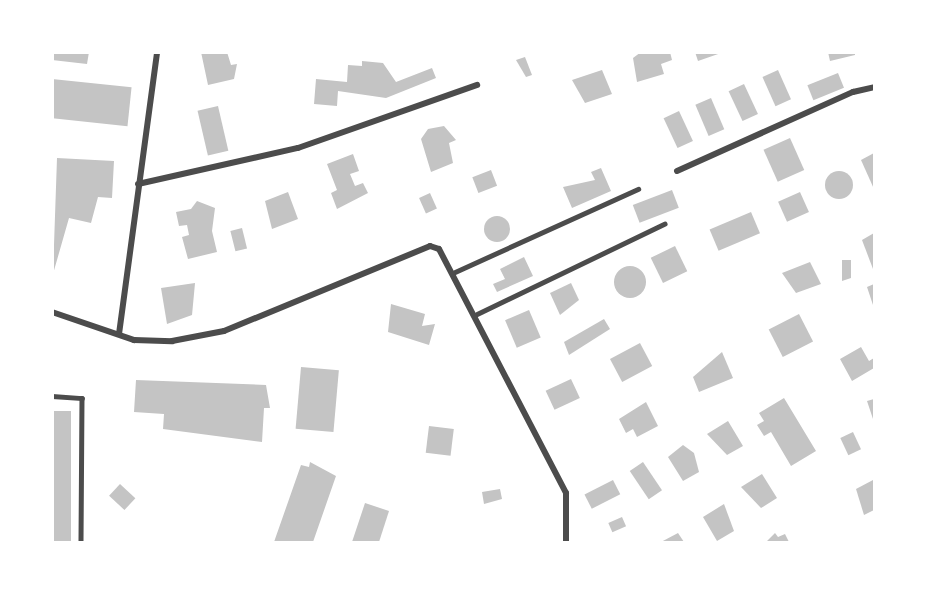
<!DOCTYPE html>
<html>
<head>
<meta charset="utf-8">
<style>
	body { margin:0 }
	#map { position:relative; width:927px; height:595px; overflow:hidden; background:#fff; font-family:"Source Sans 3",sans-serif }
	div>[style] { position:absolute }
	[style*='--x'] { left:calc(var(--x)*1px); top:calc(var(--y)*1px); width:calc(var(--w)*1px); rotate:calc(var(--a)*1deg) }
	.building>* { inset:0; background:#c4c4c4; transform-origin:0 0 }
	.round { border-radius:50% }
	.service>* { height:4.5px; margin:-2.25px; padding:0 2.25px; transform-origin:2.25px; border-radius:2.25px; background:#4c4c4c }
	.minor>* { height:6px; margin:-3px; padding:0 3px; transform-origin:3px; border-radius:3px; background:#4c4c4c }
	span { translate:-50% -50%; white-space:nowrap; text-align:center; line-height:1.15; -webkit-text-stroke:4.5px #fff; paint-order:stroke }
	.frame { position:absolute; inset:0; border:54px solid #fff; pointer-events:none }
</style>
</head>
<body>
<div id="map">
	<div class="building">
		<div style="clip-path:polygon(52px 52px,89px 52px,87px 64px,52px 60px)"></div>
		<div style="clip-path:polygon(201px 52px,227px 52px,231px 65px,237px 64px,234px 79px,208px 85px)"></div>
		<div style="clip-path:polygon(641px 52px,670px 52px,672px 60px,661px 64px,664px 74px,637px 82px,633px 58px)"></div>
		<div style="clip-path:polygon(695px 52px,721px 52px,721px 53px,698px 61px)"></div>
		<div style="clip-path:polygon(828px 52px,855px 52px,855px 55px,830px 61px)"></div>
		<div style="clip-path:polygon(525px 57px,532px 75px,526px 77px,516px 60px)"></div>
		<div style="clip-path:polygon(362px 61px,383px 63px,396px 82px,432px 68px,436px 78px,386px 98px,338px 91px,337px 106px,314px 104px,316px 79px,347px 82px,348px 65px,362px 66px)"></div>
		<div style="clip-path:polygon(602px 70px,612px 94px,585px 103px,572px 80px)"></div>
		<div style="left:778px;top:70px;width:32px;height:17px;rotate:66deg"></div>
		<div style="left:838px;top:73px;width:16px;height:33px;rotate:68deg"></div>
		<div style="left:52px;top:79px;width:80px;height:39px;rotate:6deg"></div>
		<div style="left:744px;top:84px;width:33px;height:17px;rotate:65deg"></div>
		<div style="left:711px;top:98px;width:34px;height:17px;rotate:67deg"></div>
		<div style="left:218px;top:106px;width:46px;height:21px;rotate:77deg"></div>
		<div style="left:679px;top:111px;width:33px;height:17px;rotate:65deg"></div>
		<div style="clip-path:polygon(444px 126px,456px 140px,449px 143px,453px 163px,431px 172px,421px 139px,428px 129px)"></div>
		<div style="left:790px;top:138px;width:35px;height:29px;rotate:66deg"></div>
		<div style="clip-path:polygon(874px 153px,874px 189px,861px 160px)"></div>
		<div style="clip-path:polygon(353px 154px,359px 171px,350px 174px,355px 186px,363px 183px,368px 193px,337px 209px,331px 193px,337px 190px,327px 164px)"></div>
		<div style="clip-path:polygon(57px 158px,114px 161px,112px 198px,98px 197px,91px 223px,69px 218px,53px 274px)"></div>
		<div style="clip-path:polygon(601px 168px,611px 191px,572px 208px,563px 187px,595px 180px,591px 172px)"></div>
		<div style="left:491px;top:170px;width:17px;height:20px;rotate:69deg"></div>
		<div class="round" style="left:825px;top:171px;width:28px;height:28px"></div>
		<div style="left:672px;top:190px;width:19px;height:42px;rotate:69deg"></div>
		<div style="clip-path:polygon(288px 192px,298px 219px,272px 229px,265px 201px)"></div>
		<div style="left:800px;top:192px;width:22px;height:24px;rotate:66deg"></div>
		<div style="left:430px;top:193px;width:17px;height:12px;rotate:66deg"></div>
		<div style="clip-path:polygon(197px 201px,215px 208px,212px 231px,217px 252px,188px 259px,182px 237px,189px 235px,187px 225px,179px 226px,176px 212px,191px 209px)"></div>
		<div style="left:751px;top:212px;width:23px;height:45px;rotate:67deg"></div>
		<div class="round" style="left:484px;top:216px;width:26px;height:26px"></div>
		<div style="left:242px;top:228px;width:21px;height:12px;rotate:76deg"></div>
		<div style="clip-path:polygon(874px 233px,874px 268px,873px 269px,862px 240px)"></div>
		<div style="left:675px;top:246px;width:28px;height:27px;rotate:64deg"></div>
		<div style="clip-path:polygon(524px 257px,533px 276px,497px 292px,493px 284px,505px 279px,500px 269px)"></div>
		<div style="clip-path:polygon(842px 260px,851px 260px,851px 278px,842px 281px)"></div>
		<div style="clip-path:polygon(810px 262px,821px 284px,796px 293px,782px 273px)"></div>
		<div class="round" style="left:614px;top:266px;width:32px;height:32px"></div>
		<div style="clip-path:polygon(195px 283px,192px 315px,167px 324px,161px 288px)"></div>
		<div style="clip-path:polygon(571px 283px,579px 300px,560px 315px,550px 293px)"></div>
		<div style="clip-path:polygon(874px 284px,874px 308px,867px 287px)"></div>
		<div style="clip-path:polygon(391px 304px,425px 314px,422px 326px,435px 324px,429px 345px,388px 332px)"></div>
		<div style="left:529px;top:310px;width:30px;height:26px;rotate:67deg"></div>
		<div style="left:799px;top:314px;width:31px;height:34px;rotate:63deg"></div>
		<div style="clip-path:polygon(604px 319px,610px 329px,569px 355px,564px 342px)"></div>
		<div style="left:640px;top:343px;width:26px;height:34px;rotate:62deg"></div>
		<div style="clip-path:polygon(861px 347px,869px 361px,874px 358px,874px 368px,852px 381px,840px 359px)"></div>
		<div style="clip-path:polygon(722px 352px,733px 378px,699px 392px,693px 377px)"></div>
		<div style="left:301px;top:367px;width:38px;height:62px;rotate:5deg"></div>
		<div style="left:571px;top:379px;width:21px;height:28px;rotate:65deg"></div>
		<div style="clip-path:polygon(136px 380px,266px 385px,270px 408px,264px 408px,262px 442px,163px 429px,164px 414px,134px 412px)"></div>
		<div style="clip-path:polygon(784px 398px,816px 451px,791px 466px,771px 432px,764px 436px,757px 425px,764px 421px,759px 413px)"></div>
		<div style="clip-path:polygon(874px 399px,874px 422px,867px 401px)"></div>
		<div style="clip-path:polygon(646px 402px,658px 426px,637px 437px,633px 429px,626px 433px,619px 419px)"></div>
		<div style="left:52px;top:411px;width:19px;height:131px"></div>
		<div style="clip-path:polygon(728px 421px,743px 446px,727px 455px,707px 434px)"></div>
		<div style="left:429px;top:426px;width:25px;height:27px;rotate:7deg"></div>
		<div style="left:853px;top:432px;width:19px;height:14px;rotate:65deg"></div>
		<div style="clip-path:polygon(683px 445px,694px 453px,699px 472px,683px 481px,668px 457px)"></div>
		<div style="clip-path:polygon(310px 462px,336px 476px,313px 542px,274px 542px,301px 465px,309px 467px)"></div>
		<div style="left:643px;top:462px;width:34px;height:16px;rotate:56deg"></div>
		<div style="clip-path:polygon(762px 474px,777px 498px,761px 508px,741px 487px)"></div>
		<div style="left:613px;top:480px;width:16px;height:32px;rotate:63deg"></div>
		<div style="clip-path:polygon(873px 480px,874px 510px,864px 515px,856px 489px)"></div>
		<div style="left:120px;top:484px;width:21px;height:16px;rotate:43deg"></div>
		<div style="clip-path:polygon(500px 489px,502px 499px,484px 504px,482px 492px)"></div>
		<div style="clip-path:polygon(365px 503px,389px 511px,379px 542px,352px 542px)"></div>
		<div style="clip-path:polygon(724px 504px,734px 531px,717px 541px,703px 517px)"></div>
		<div style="left:622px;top:517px;width:10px;height:15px;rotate:66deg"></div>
		<div style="clip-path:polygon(678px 533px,684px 542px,661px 542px)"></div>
		<div style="clip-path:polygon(775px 533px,778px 537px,785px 534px,789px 542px,766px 542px)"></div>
	</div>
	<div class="service">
		<div style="--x:455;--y:272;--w:201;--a:-24.4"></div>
		<div style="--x:477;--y:314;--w:208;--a:-25.7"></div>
		<div style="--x:52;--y:396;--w:30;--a:4"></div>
		<div style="--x:82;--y:398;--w:144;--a:90.4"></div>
	</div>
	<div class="minor">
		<div style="--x:677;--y:171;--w:193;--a:-24.2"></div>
		<div style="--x:853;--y:92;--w:22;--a:-13"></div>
		<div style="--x:138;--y:184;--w:164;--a:-12.7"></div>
		<div style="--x:298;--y:148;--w:190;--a:-19.4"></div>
		<div style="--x:52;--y:312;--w:87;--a:18.9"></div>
		<div style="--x:134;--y:340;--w:38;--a:2"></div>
		<div style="--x:172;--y:341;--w:53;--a:-10.9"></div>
		<div style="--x:224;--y:331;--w:223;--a:-22.4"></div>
		<div style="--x:430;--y:246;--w:9;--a:18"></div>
		<div style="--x:439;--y:249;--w:275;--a:62.5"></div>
		<div style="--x:566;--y:493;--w:49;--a:90"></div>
		<div style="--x:119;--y:334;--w:285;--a:-82.3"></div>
	</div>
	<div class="frame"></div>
</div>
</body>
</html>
